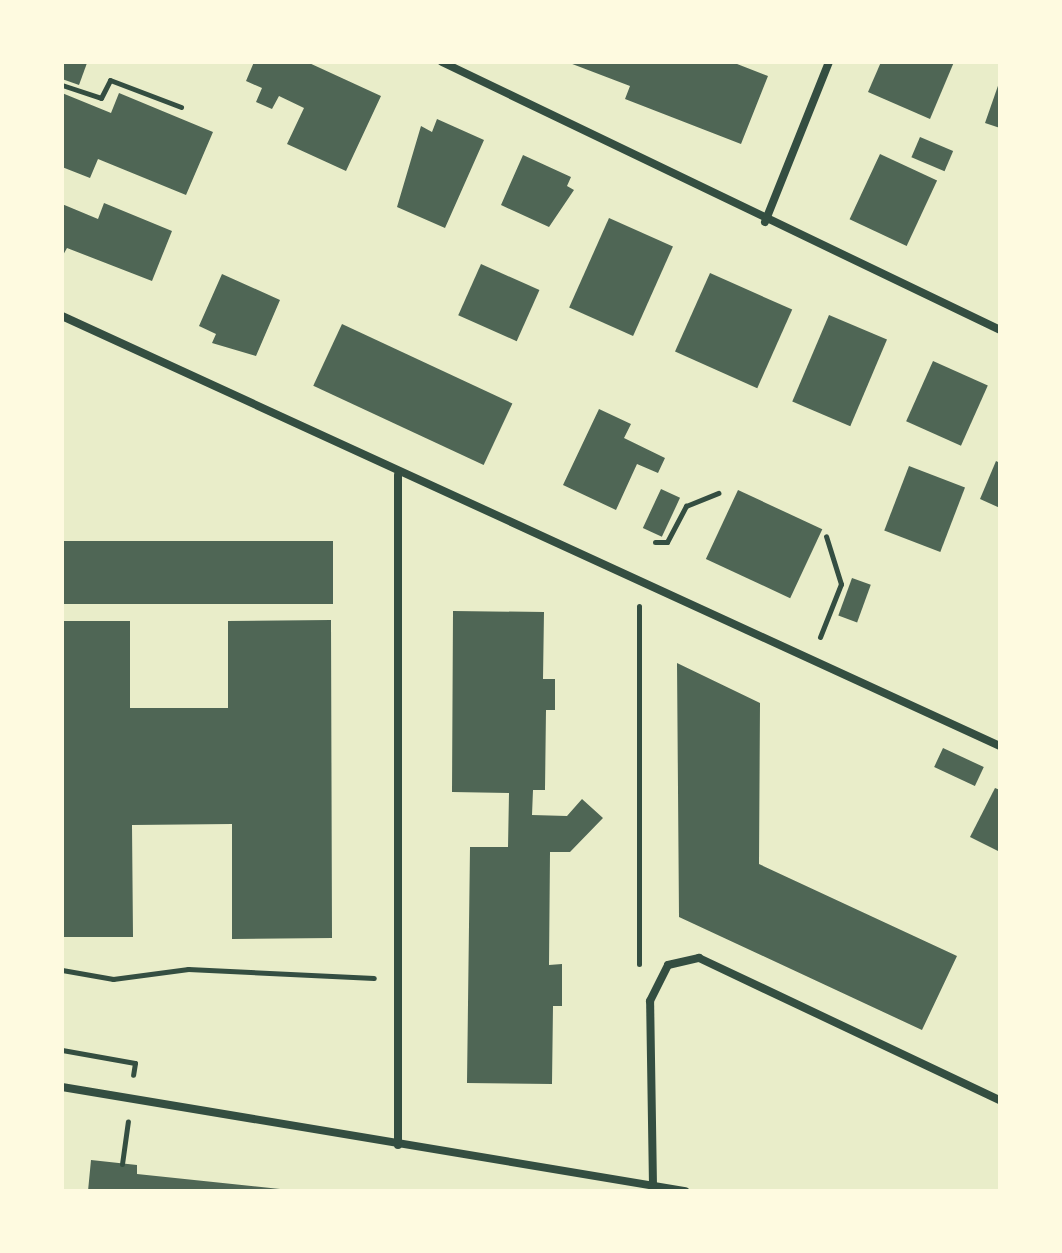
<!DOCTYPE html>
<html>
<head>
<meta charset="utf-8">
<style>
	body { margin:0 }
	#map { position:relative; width:1062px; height:1253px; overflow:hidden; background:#e9edc9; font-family:"Open Sans",sans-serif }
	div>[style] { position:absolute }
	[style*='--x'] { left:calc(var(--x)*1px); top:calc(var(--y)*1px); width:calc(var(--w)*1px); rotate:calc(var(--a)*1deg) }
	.building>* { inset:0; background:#4f6655; transform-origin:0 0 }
	.path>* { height:5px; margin:-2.5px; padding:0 2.5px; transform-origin:2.5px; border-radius:2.5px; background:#344e41 }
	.minor>* { height:8px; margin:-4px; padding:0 4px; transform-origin:4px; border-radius:4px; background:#344e41 }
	span { translate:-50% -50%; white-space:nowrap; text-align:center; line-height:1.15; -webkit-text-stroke:8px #fefae0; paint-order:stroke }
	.frame { position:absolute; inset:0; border:64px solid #fefae0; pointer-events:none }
</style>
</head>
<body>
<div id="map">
	<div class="building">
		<div style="clip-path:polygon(62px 62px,87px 63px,79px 85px,62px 79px)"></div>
		<div style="clip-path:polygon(254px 62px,307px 62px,381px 96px,346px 171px,287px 144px,304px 108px,279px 96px,272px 109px,256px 102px,262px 88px,246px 81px)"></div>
		<div style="clip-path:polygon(567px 62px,732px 62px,768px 76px,741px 144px,625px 99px,630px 86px)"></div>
		<div style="clip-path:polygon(881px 62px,954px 62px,930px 119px,868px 92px)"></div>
		<div style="clip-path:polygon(1000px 80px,1000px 128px,985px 123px)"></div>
		<div style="clip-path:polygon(62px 93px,111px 113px,119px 93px,213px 132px,186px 195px,98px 159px,90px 178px,62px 167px)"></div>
		<div style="clip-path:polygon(437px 119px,484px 140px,445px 228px,397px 207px,421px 126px,432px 132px)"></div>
		<div style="left:920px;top:137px;width:36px;height:22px;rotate:23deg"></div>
		<div style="left:880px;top:154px;width:63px;height:72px;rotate:25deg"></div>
		<div style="clip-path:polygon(523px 155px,571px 177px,567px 186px,574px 190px,549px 227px,501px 205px)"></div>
		<div style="clip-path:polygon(104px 203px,172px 231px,152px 281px,67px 248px,62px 257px,62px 204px,98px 219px)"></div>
		<div style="left:609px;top:218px;width:70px;height:98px;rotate:24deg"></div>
		<div style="left:481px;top:264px;width:64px;height:56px;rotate:24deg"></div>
		<div style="left:710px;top:273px;width:90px;height:86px;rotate:24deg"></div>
		<div style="clip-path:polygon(222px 274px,280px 300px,256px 356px,212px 343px,216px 334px,199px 326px)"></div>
		<div style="left:829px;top:315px;width:63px;height:94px;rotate:23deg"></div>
		<div style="left:342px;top:324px;width:188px;height:68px;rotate:25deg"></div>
		<div style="left:933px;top:361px;width:60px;height:66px;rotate:24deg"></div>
		<div style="clip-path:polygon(599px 409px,631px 424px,624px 438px,665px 458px,658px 473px,637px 464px,616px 510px,563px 485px)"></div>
		<div style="clip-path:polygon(996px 461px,1000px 463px,1000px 508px,980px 499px)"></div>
		<div style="left:909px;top:466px;width:60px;height:69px;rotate:21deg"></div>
		<div style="left:661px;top:489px;width:21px;height:43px;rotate:25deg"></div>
		<div style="left:738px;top:490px;width:93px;height:76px;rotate:25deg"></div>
		<div style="left:62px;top:541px;width:271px;height:63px"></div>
		<div style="left:852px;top:578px;width:20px;height:40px;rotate:20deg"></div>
		<div style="clip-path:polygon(453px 611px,544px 612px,543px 679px,555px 679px,555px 710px,546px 710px,545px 790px,533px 790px,532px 815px,567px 816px,582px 799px,603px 818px,570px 852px,550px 852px,549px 965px,562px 964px,562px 1006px,553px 1006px,552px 1084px,467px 1083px,470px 847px,508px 847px,509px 793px,452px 792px)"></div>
		<div style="clip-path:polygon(331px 620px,332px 938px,232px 939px,232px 824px,132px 825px,133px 937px,62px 937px,62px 621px,130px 621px,130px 708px,228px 708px,228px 621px)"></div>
		<div style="clip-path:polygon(677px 663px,760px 703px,759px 864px,957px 956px,922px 1030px,679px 917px)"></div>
		<div style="left:943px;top:748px;width:45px;height:21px;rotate:25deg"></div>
		<div style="clip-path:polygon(995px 788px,1000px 790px,1000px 852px,970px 837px)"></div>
		<div style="clip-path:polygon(91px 1160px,137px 1165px,137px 1174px,299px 1191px,88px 1191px)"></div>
	</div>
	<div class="path">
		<div style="--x:62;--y:85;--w:41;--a:18.4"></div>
		<div style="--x:101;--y:98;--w:20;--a:-63"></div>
		<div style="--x:110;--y:80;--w:76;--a:20.8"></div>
		<div style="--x:655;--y:542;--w:12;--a:0"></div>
		<div style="--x:667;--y:542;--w:41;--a:-62.2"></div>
		<div style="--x:686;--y:506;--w:35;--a:-22"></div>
		<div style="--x:639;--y:606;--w:358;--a:90"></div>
		<div style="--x:820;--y:637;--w:57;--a:-68.4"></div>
		<div style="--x:841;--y:584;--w:50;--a:-107.4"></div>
		<div style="--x:62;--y:970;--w:52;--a:10"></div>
		<div style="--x:113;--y:979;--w:76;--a:-7.6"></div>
		<div style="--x:188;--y:969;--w:186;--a:2.8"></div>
		<div style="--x:62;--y:1050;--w:74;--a:10.1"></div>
		<div style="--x:135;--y:1063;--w:12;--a:99"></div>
		<div style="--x:122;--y:1164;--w:43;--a:-82.1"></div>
	</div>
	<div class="minor">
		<div style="--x:442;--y:62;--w:619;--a:25.65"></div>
		<div style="--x:765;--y:222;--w:172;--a:-68.2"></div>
		<div style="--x:62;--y:316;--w:1032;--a:24.63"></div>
		<div style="--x:62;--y:1087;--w:632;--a:9.48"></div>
		<div style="--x:398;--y:1145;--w:670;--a:-90"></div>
		<div style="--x:653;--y:1186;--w:185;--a:-90.9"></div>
		<div style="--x:650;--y:1001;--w:40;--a:-63.4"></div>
		<div style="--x:668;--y:965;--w:32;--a:-13"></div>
		<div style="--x:699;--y:958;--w:333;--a:25.3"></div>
	</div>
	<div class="frame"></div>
</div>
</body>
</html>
